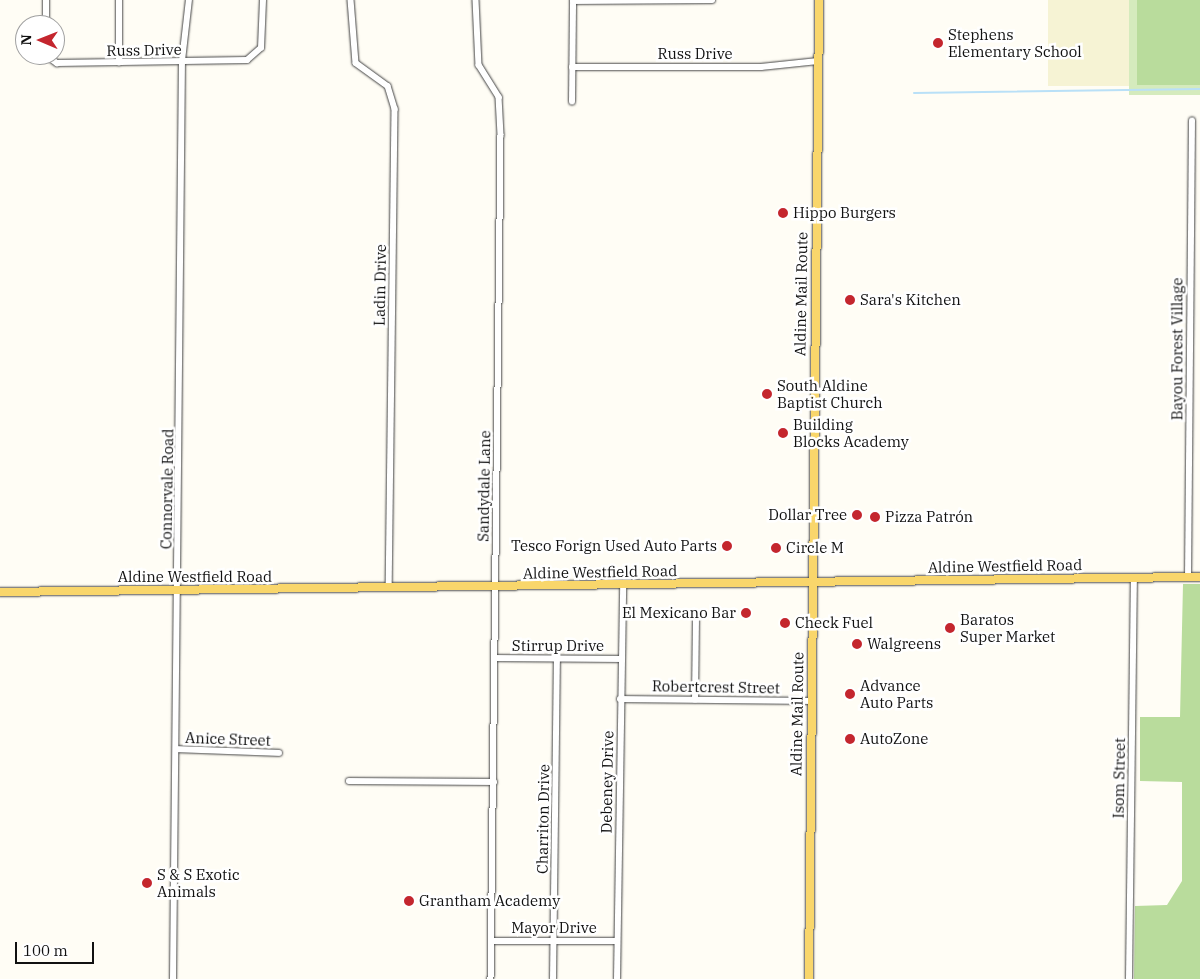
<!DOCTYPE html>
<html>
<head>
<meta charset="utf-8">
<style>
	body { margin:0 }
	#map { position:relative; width:1200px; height:979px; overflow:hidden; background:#fffdf5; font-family:"IBM Plex Serif",serif }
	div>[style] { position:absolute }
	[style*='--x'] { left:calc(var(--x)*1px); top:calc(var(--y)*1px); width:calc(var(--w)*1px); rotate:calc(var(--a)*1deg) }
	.farmland>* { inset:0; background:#f6f3d4; transform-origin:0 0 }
	.green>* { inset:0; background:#d5ebbd; transform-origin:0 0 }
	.forest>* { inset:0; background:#b9dc9c; transform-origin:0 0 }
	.stream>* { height:2px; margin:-1px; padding:0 1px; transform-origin:1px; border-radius:1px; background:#b9e0f7 }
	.roads { filter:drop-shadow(0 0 1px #444) drop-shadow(0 0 1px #444) }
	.minor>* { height:5.5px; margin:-2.75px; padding:0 2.75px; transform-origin:2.75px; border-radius:2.75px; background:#fff }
	.major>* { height:8px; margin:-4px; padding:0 4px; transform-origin:4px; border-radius:4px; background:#f9d66b }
	.dots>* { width:14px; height:14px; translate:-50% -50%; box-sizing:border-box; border:2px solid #fff; border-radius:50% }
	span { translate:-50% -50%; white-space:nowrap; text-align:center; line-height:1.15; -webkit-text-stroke:5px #fff; paint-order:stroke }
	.poi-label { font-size:15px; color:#111 }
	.left { translate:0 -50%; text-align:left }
	.right { translate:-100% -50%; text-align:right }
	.street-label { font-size:15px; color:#111 }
	.north { position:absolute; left:15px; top:15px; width:50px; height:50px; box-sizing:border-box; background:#fff; border:1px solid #a0a0a0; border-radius:50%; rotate:271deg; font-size:14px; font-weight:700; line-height:20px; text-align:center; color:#111 }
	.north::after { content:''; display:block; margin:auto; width:18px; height:22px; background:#c4262e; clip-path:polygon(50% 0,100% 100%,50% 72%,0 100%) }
	.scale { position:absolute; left:15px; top:942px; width:79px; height:22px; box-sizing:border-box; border:2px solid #111; border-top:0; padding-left:6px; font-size:15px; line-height:18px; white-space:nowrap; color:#111; -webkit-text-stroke:4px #fff; paint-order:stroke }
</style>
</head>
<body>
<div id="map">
	<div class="farmland">
		<div style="left:1048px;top:0;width:81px;height:86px"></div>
	</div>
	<div class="green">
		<div style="left:1129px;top:0;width:71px;height:95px"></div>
	</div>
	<div class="forest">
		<div style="left:1137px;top:0;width:63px;height:85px"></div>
		<div style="clip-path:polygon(1183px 584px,1200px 584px,1200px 979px,1134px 979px,1135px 906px,1167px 905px,1182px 881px,1182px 782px,1140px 781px,1140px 717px,1180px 717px)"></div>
	</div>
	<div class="stream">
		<div style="--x:914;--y:93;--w:286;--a:-0.8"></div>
	</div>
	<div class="roads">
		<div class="minor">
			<div style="--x:351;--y:0;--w:63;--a:85.5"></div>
			<div style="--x:356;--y:63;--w:39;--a:36"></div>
			<div style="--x:388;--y:86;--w:24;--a:73"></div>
			<div style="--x:395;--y:109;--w:479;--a:90.7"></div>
			<div style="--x:476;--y:0;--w:65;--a:87.4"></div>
			<div style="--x:479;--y:65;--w:38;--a:58"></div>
			<div style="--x:499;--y:97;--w:39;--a:87"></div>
			<div style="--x:501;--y:136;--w:843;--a:90.68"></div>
			<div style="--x:573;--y:1;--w:139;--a:-0.4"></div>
			<div style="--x:46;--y:25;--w:25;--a:-90"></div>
			<div style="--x:46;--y:55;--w:14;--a:36"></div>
			<div style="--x:57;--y:63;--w:190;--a:-0.9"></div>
			<div style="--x:247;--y:60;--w:18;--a:-41"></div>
			<div style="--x:261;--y:48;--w:48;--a:-87.6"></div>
			<div style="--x:119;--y:63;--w:63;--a:-90"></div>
			<div style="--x:572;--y:67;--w:189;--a:0"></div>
			<div style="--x:761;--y:67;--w:57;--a:-6"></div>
			<div style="--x:572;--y:102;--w:102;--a:-89.4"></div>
			<div style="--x:1188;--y:578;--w:457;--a:-89.5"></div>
			<div style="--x:495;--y:658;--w:125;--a:0.5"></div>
			<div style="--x:620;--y:699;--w:191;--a:0.6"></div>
			<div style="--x:695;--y:700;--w:82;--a:-89.3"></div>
			<div style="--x:177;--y:749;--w:102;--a:2.2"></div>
			<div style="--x:349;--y:781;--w:145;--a:0.4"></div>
			<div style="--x:492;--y:941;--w:125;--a:0"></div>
			<div style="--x:173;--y:979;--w:918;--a:-89.44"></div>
			<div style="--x:182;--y:61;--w:61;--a:-83.5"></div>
			<div style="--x:553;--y:979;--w:320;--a:-89.3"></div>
			<div style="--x:617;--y:979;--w:394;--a:-89.1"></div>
			<div style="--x:1129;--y:979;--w:401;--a:-89.3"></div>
		</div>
		<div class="major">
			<div style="--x:0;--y:592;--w:1200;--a:-0.72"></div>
			<div style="--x:809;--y:979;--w:979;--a:-89.41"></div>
		</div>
	</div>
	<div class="dots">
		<div style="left:938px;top:43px;background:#c4262e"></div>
		<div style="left:783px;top:213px;background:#c4262e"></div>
		<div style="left:850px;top:300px;background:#c4262e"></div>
		<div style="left:767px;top:394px;background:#c4262e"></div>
		<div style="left:783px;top:433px;background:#c4262e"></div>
		<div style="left:857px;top:515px;background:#c4262e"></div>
		<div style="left:875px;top:517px;background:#c4262e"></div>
		<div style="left:727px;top:546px;background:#c4262e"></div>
		<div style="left:776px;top:548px;background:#c4262e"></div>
		<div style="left:746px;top:613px;background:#c4262e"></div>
		<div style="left:785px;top:623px;background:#c4262e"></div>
		<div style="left:950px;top:628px;background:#c4262e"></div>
		<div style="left:857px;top:644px;background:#c4262e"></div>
		<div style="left:850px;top:694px;background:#c4262e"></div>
		<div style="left:850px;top:739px;background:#c4262e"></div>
		<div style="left:147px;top:883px;background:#c4262e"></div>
		<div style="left:409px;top:901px;background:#c4262e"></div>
	</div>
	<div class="poi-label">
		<span class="left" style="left:948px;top:43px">Stephens<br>Elementary School</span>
		<span class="left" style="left:793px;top:213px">Hippo Burgers</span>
		<span class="left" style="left:860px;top:300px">Sara's Kitchen</span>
		<span class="left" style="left:777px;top:394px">South Aldine<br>Baptist Church</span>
		<span class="left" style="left:793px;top:433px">Building<br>Blocks Academy</span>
		<span class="right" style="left:847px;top:515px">Dollar Tree</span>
		<span class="left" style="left:885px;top:517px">Pizza Patrón</span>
		<span class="right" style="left:717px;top:546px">Tesco Forign Used Auto Parts</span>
		<span class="left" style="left:786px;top:548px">Circle M</span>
		<span class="right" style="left:736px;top:613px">El Mexicano Bar</span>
		<span class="left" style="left:960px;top:628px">Baratos<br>Super Market</span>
		<span class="left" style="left:795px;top:623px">Check Fuel</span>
		<span class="left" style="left:867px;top:644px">Walgreens</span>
		<span class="left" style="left:860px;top:694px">Advance<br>Auto Parts</span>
		<span class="left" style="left:860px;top:739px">AutoZone</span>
		<span class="left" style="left:157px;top:883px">S &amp; S Exotic<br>Animals</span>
		<span class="left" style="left:419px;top:901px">Grantham Academy</span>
	</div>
	<div class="street-label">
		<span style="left:144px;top:50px;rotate:-1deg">Russ Drive</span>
		<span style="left:695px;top:54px">Russ Drive</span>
		<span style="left:380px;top:285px;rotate:-89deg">Ladin Drive</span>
		<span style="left:801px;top:294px;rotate:-89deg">Aldine Mail Route</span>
		<span style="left:1177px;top:349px;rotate:-90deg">Bayou Forest Village</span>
		<span style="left:484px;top:486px;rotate:-89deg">Sandydale Lane</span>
		<span style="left:167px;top:489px;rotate:-89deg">Connorvale Road</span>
		<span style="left:1005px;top:566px;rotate:-1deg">Aldine Westfield Road</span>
		<span style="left:600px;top:572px;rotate:-1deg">Aldine Westfield Road</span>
		<span style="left:195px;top:577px">Aldine Westfield Road</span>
		<span style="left:558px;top:646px">Stirrup Drive</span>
		<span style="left:716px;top:687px;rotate:1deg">Robertcrest Street</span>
		<span style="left:797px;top:714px;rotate:-89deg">Aldine Mail Route</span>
		<span style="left:228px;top:739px;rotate:2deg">Anice Street</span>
		<span style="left:1119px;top:778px;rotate:-89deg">Isom Street</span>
		<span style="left:607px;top:782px;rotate:-89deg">Debeney Drive</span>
		<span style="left:543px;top:819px;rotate:-89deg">Charriton Drive</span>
		<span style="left:554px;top:928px">Mayor Drive</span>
	</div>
	<div class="north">N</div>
	<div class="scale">100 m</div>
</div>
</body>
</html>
